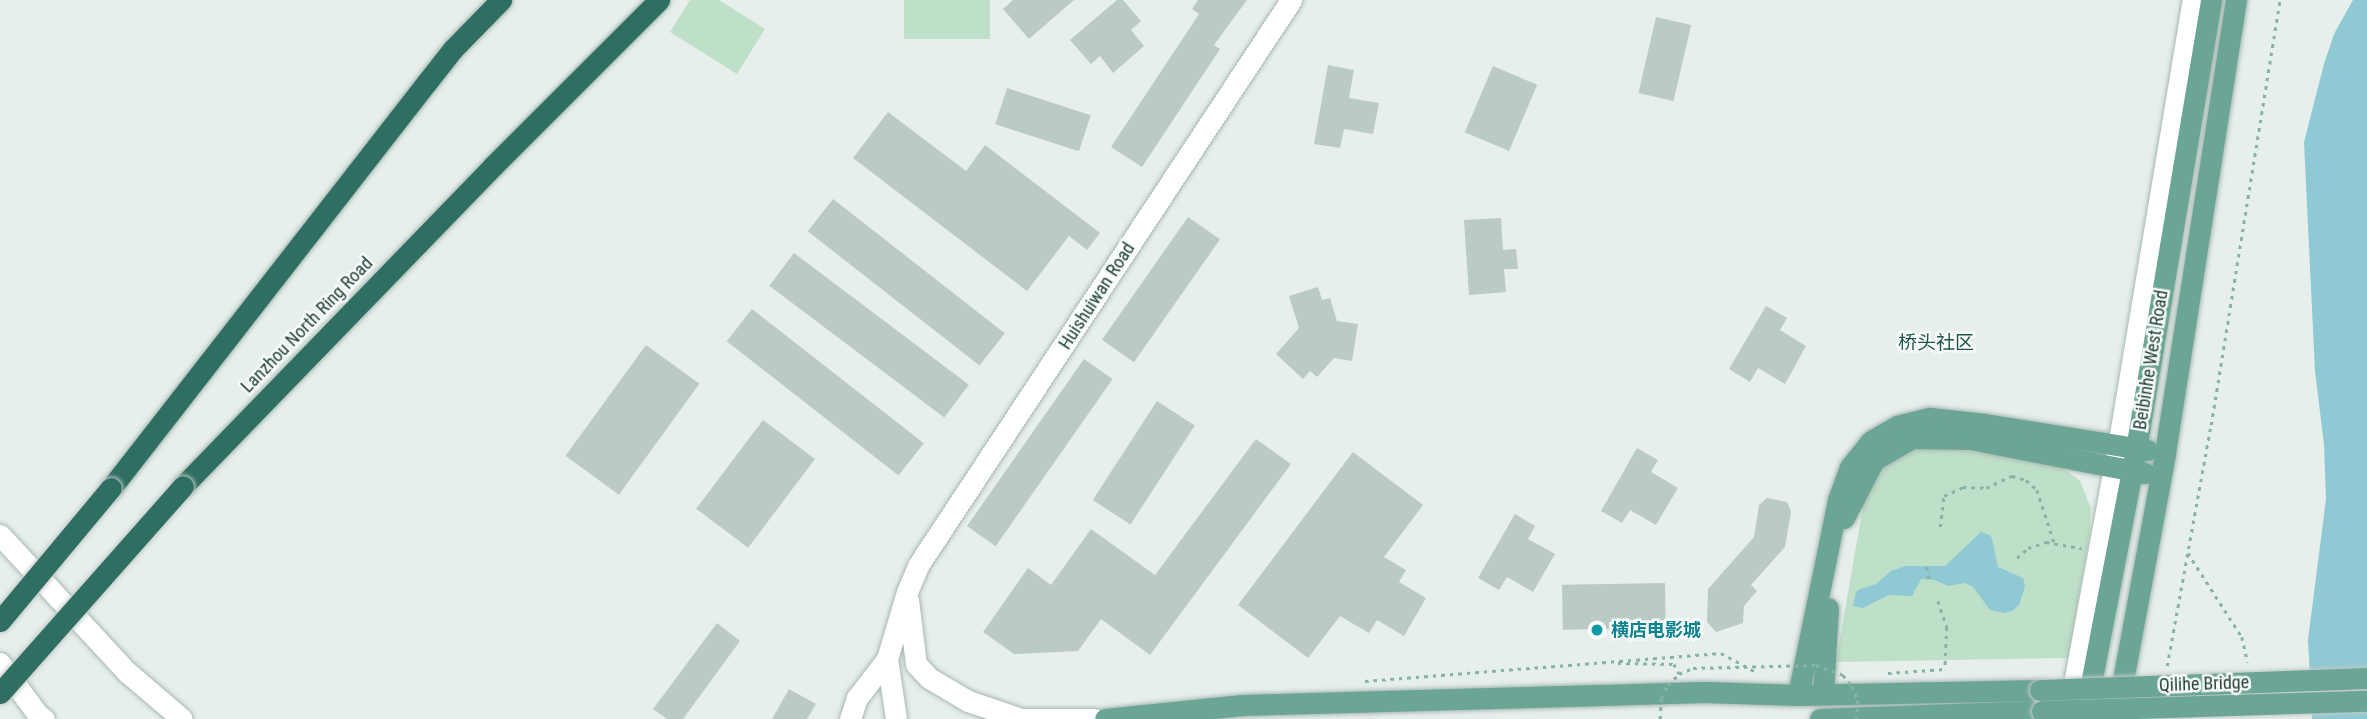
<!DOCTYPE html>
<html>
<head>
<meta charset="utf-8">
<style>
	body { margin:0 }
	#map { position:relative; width:2367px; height:719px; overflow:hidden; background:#e6efeb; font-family:"Roboto Condensed","Noto Sans SC",sans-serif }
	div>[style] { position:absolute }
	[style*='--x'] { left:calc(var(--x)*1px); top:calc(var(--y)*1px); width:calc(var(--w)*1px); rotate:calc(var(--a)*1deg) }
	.green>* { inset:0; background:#bfe0c8; transform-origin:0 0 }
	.water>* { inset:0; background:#8ec9d4 }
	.building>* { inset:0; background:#bbcac4; transform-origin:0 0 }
	.path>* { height:2.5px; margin-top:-1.25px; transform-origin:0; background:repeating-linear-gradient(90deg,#86b3a5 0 3.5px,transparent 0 8.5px) }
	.roads { filter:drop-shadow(0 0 2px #a8b8b2) drop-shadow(0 0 2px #a8b8b2) }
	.minor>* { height:21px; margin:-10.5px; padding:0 10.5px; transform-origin:10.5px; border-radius:10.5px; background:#fff }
	.major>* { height:21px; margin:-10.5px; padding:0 10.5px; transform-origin:10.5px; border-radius:10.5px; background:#6aa596 }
	.highway>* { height:21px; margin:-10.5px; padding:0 10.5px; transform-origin:10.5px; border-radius:10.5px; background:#2f6f62 }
	.path-bridge>* { height:2.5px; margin-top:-1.25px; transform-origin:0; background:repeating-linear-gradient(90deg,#86b3a5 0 3.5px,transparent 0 8.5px) }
	.bridges { filter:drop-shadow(0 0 2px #c2cac8) drop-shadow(0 0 2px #c2cac8) }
	.major-bridge>* { height:21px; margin:-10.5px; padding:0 10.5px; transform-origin:10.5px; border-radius:10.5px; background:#6aa596 }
	.highway-bridge>* { height:21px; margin:-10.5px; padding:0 10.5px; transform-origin:10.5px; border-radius:10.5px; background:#2f6f62 }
	.dots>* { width:19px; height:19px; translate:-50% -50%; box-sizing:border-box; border:4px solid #f7fbf9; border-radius:50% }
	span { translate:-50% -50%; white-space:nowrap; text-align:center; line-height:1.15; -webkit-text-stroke:5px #f7fbf9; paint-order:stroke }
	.street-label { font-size:18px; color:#24423a }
	.culture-label { font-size:18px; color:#0d838f; font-weight:700 }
	.left { translate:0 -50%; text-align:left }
	.neighbourhood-label { font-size:19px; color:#1f5548 }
</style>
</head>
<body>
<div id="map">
	<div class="green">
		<div style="clip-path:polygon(690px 0,719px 0,765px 29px,737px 74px,670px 32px)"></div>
		<div style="left:904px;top:0;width:86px;height:39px"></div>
		<div style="clip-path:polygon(1920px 445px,2044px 461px,2064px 469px,2080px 481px,2091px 508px,2090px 533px,2068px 658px,1836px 662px,1865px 495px,1878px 472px,1895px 454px)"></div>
	</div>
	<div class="water">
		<div style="clip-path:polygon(2353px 0,2367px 0,2367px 719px,2312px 719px,2308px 640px,2326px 499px,2324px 445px,2315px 371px,2304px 142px,2324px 64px,2334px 34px)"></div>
		<div style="clip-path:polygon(1981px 532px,1990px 535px,1992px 539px,1998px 567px,2023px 578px,2025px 587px,2019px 605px,2012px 611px,2004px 613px,1990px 610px,1973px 587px,1965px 583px,1948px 586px,1935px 580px,1921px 579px,1912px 596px,1889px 595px,1863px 608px,1853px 606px,1856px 592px,1860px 589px,1876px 584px,1891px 571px,1905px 566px,1945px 566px)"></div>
	</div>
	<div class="building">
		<div style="clip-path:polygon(1013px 0,1074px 0,1029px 39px,1003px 9px)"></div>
		<div style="clip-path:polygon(1117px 0,1123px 0,1141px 21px,1131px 30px,1144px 46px,1113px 73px,1100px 56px,1091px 64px,1070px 40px)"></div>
		<div style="clip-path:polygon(1198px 0,1247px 0,1214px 45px,1220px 49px,1142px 167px,1111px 147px,1199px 14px,1192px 9px)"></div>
		<div style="left:1656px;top:17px;width:36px;height:78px;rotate:13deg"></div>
		<div style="clip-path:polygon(1328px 65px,1354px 70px,1349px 98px,1379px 103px,1373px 134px,1344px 129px,1340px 148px,1314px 144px)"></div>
		<div style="left:1493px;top:66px;width:48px;height:72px;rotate:23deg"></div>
		<div style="left:1007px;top:88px;width:88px;height:38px;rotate:18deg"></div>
		<div style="clip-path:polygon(888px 112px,966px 171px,985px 145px,1100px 233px,1087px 250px,1069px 236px,1027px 291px,853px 158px)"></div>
		<div style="left:833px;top:199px;width:218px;height:41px;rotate:38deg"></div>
		<div style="left:1188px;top:217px;width:39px;height:150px;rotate:35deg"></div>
		<div style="clip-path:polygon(1501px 218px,1503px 250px,1516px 249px,1518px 269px,1504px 269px,1506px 292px,1469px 295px,1464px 220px)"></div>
		<div style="left:794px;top:253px;width:219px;height:41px;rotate:37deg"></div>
		<div style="clip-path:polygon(1318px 287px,1322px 300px,1330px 298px,1337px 321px,1358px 324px,1352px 361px,1334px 358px,1317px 377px,1310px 371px,1303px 379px,1276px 354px,1299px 328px,1289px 296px)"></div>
		<div style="clip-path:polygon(1766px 306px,1787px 318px,1780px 330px,1806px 346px,1785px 384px,1758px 368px,1750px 382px,1729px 369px)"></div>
		<div style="left:752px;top:309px;width:218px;height:41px;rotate:38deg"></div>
		<div style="left:646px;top:345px;width:66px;height:137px;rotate:36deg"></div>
		<div style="left:1084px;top:359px;width:35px;height:204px;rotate:35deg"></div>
		<div style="left:1157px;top:401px;width:45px;height:118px;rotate:33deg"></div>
		<div style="left:763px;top:420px;width:65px;height:111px;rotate:37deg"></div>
		<div style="clip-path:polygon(1256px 439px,1291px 464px,1150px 655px,1101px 619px,1078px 651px,1014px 654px,983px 632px,1028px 568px,1051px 585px,1091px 529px,1155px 575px)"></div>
		<div style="clip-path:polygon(1637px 448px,1658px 460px,1651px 472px,1678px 488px,1656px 525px,1630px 510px,1622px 523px,1601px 511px)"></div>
		<div style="clip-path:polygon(1353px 452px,1423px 505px,1384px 557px,1406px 570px,1399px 582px,1426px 598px,1404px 636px,1377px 620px,1369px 633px,1340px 616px,1308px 658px,1238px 605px)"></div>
		<div style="clip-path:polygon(1767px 498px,1787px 502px,1791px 512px,1785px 547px,1751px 585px,1757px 591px,1744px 606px,1743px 623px,1716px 632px,1707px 622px,1708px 589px,1754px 537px,1759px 505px)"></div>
		<div style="clip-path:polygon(1515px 514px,1535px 526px,1528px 539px,1555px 554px,1533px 592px,1507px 577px,1499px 590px,1478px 578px)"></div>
		<div style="left:1665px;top:583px;width:45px;height:103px;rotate:89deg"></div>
		<div style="clip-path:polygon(717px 623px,740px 641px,683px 719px,667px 719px,653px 709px)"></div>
		<div style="clip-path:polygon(789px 689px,816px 704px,807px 719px,772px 719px)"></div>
	</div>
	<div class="path">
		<div style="--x:1940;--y:527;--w:31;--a:-83"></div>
		<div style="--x:1944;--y:496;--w:21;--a:-25"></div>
		<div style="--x:1963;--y:487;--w:23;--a:2"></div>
		<div style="--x:1986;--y:488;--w:29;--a:-25"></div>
		<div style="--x:2012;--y:476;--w:15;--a:16"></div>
		<div style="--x:2026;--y:480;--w:15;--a:42"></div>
		<div style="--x:2037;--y:490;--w:55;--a:71.9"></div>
		<div style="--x:2188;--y:553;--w:100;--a:57.3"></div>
		<div style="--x:2242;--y:637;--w:26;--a:77"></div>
		<div style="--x:2017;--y:558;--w:15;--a:-42"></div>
		<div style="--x:2028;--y:548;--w:19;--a:-18"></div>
		<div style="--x:2046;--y:542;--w:36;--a:10"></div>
		<div style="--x:1927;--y:567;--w:13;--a:81"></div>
		<div style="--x:1938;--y:601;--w:28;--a:71"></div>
		<div style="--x:1947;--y:627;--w:43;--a:92.7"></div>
		<div style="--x:1618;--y:663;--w:56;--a:1"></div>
		<div style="--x:1674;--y:664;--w:11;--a:63"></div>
		<div style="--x:2167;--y:666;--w:245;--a:-79.7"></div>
		<div style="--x:2211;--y:425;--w:431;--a:-80.8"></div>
		<div style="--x:1888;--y:673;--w:57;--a:-4"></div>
		<div style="--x:1365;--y:681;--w:357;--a:-4.5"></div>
		<div style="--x:1721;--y:653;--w:42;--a:28.4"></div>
	</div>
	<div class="roads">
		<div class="minor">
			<div style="--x:0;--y:535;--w:187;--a:47.2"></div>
			<div style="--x:127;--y:672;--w:72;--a:40.5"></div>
			<div style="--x:908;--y:600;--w:64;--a:82.9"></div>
			<div style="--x:916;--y:664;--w:19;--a:47"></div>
			<div style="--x:929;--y:678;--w:45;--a:30.5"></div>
			<div style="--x:968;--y:701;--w:56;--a:18.8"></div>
			<div style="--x:1021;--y:719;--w:73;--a:0"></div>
			<div style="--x:0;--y:663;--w:64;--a:53.8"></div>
			<div style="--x:38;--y:715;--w:7;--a:34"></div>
			<div style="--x:2070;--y:705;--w:262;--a:-79.5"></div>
			<div style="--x:2118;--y:447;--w:453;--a:-80.5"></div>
			<div style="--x:850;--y:719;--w:22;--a:-72"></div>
			<div style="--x:857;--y:698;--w:49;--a:-52.4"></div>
			<div style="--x:896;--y:719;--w:61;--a:-98.5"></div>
			<div style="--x:887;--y:659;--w:70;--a:-73.4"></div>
			<div style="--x:907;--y:592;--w:30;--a:-67"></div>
			<div style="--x:919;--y:564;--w:676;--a:-56.59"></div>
		</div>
		<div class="major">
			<div style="--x:1844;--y:518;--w:65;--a:-62.7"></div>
			<div style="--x:1874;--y:460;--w:44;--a:-30.1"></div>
			<div style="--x:1912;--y:438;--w:58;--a:1"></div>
			<div style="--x:1970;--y:439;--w:178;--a:11"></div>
			<div style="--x:1823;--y:694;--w:86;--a:-86.7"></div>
			<div style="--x:1798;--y:695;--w:199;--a:-78.4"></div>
			<div style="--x:1838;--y:500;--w:35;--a:-70"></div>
			<div style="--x:1850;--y:467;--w:33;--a:-51"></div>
			<div style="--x:1871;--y:441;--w:30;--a:-30"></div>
			<div style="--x:1897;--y:426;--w:34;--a:-14"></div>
			<div style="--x:1930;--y:418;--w:55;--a:6.2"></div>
			<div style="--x:1985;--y:424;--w:164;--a:9.1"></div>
			<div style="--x:2119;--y:702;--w:253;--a:-79.5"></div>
			<div style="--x:2165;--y:453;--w:459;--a:-81.1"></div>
			<div style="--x:2087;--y:704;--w:260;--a:-79.1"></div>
			<div style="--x:2136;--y:449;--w:455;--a:-80.5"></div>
			<div style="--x:1105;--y:719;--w:138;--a:-5.8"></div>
			<div style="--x:1242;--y:705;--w:462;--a:-1.6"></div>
			<div style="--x:1704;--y:692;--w:94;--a:1.8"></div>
			<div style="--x:1798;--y:695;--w:242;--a:-1.2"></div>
			<div style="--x:1820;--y:719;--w:222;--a:-2.1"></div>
		</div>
		<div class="highway">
			<div style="--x:183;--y:486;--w:446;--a:-45.9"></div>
			<div style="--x:493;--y:166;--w:235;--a:-45"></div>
			<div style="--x:111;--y:488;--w:514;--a:-52.11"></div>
			<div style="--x:427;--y:82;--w:42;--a:-51.8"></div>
			<div style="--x:453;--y:49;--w:69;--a:-45.6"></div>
		</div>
	</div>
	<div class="path-bridge">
		<div style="--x:1660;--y:719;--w:21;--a:-87"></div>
		<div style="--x:1661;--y:698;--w:15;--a:-62"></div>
		<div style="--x:1668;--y:685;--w:16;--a:-45"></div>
		<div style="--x:1679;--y:674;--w:15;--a:-23"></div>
		<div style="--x:1693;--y:668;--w:123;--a:-1.4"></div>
		<div style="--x:1816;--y:665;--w:29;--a:20"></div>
		<div style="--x:1843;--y:675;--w:14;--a:51"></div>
		<div style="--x:1852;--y:686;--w:15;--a:67"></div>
		<div style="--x:1858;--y:700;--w:19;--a:93"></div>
	</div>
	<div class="bridges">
		<div class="major-bridge">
			<div style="--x:2040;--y:690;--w:327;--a:-2.1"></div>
			<div style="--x:2042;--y:711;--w:325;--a:-1.8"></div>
		</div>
		<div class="highway-bridge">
			<div style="--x:0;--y:621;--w:173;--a:-50.2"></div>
			<div style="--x:0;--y:693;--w:276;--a:-48.5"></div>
		</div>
	</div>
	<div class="dots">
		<div style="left:1597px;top:630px;background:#0f9aa8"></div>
	</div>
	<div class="street-label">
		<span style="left:1097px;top:296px;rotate:-57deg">Huishuiwan Road</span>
		<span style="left:307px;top:325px;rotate:-46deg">Lanzhou North Ring Road</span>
		<span style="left:2151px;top:360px;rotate:-81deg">Beibinhe West Road</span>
		<span style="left:2204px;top:684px;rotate:-2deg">Qilihe Bridge</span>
	</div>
	<div class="culture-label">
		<span class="left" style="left:1611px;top:630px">横店电影城</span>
	</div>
	<div class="neighbourhood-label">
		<span style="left:1936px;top:343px">桥头社区</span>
	</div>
</div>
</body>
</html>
